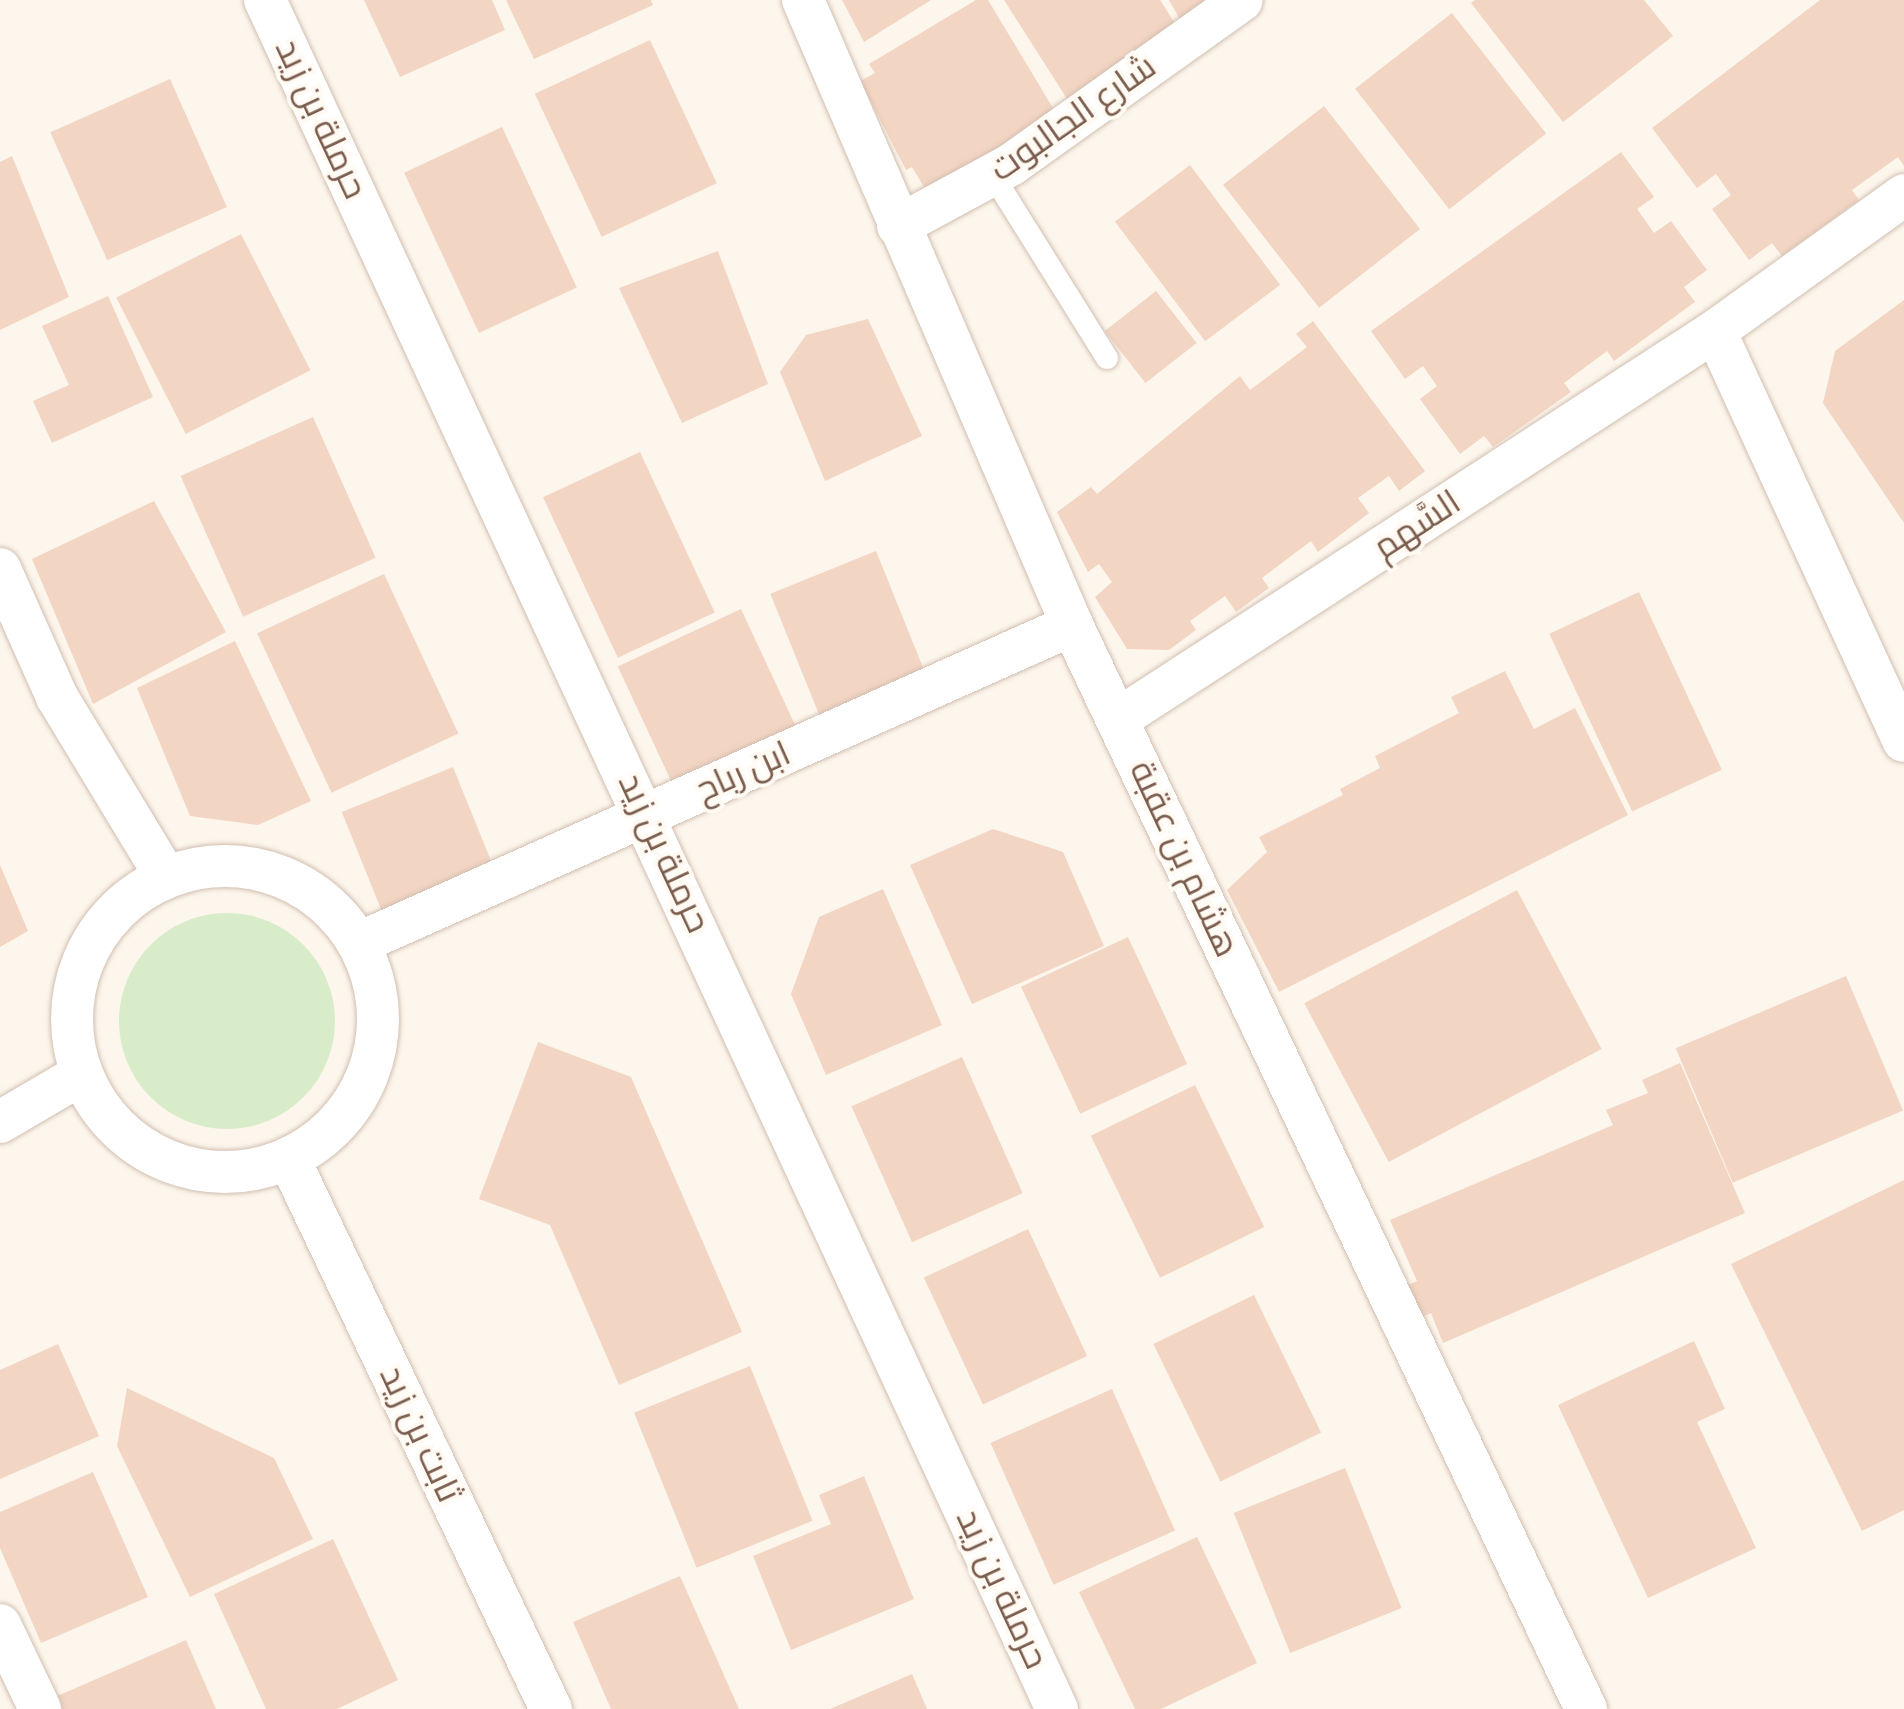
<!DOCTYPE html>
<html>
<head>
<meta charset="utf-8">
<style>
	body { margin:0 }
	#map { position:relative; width:1904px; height:1709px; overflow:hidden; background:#fdf6ec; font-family:"Source Sans 3",Cairo,sans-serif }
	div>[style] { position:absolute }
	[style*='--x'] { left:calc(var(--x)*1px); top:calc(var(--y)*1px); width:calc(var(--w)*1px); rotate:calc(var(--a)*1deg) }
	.green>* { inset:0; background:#d8ecc9 }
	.round { border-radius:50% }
	.building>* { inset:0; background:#f3d5c3; transform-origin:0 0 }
	.roads { filter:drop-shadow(0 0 2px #d1beb0) drop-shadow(0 0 2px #d1beb0) }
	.lane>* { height:22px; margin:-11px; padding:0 11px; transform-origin:11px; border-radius:11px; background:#fff }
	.street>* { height:42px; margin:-21px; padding:0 21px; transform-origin:21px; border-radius:21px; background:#fff }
	.street>.ring { margin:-21px; padding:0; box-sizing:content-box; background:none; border:42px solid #fff; border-radius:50% }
	span { translate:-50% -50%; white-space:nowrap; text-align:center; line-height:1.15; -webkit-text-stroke:8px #fffaf3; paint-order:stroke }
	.street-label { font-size:35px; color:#7a5c4d }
</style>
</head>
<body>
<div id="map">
	<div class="green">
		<div class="round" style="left:119px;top:913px;width:216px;height:216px"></div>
	</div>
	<div class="building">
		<div style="clip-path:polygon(364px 0,492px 0,505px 30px,400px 77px)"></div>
		<div style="clip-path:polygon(506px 0,651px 0,653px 5px,534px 59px)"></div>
		<div style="clip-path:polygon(842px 0,931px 0,864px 42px)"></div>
		<div style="clip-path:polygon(976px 0,988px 0,1062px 123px,927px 192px,912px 167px,906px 170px,860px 81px,875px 73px,869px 64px)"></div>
		<div style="clip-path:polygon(1004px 0,1160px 0,1187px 42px,1076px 113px)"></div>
		<div style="clip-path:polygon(1169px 0,1232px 0,1187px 32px)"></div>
		<div style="clip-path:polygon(1475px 0,1644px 0,1673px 36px,1563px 122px,1471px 3px)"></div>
		<div style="clip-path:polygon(1820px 0,1904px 0,1904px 166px,1898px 157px,1852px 190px,1859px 200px,1782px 256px,1772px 243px,1749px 260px,1712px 209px,1731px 195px,1716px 174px,1697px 188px,1652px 128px)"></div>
		<div style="left:1452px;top:13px;width:153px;height:123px;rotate:52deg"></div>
		<div style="left:650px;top:40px;width:158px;height:127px;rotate:65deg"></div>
		<div style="left:170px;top:79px;width:140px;height:131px;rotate:66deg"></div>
		<div style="left:1324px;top:106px;width:156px;height:128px;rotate:52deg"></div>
		<div style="left:502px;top:127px;width:177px;height:108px;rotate:65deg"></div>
		<div style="clip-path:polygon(1621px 152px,1654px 197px,1637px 209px,1654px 233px,1671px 221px,1707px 270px,1684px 287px,1695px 302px,1614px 361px,1607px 351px,1564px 383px,1571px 392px,1493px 447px,1484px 436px,1460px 454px,1420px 399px,1437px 386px,1423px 366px,1405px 379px,1371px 331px)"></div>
		<div style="clip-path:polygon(12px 156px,69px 297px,0 330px,0 162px)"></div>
		<div style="left:1190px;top:165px;width:150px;height:94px;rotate:53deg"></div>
		<div style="left:241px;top:234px;width:153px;height:140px;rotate:63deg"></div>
		<div style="clip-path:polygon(718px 251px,768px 384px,682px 423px,619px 288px)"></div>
		<div style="left:1156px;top:291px;width:66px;height:65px;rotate:52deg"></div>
		<div style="clip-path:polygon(108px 296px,153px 397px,52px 443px,33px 401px,69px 385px,42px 326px)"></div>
		<div style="clip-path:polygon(1904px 300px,1904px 523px,1823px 403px,1835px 351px)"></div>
		<div style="clip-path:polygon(868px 319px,922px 436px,825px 481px,780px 372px,806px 335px)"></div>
		<div style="clip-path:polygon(1313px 321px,1425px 471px,1399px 491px,1389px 476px,1358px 498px,1369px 513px,1318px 552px,1311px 541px,1262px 578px,1269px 588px,1236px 612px,1225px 596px,1190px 621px,1196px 630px,1169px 650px,1127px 649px,1095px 597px,1112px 582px,1099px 564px,1088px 572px,1057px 512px,1091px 487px,1097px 494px,1240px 376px,1250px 390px,1307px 347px,1296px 334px)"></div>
		<div style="left:313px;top:417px;width:154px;height:145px;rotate:66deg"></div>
		<div style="left:640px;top:452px;width:177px;height:107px;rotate:65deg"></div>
		<div style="clip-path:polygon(154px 501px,226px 632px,93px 704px,32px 559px)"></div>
		<div style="left:876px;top:551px;width:131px;height:114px;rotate:68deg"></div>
		<div style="left:384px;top:574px;width:176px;height:140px;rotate:65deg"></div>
		<div style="left:1639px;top:592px;width:196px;height:99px;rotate:65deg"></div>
		<div style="left:741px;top:609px;width:133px;height:136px;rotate:65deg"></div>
		<div style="clip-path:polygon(235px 641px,311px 801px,258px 825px,190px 816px,137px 688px)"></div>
		<div style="clip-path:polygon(1505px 671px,1534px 729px,1575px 708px,1628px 815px,1279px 992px,1227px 890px,1267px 852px,1259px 837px,1343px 795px,1340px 789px,1380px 768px,1375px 756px,1459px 713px,1451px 697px)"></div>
		<div style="left:453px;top:767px;width:109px;height:120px;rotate:68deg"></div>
		<div style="clip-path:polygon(993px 829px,1063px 852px,1104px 946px,972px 1004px,910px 865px)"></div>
		<div style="clip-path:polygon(0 865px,28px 931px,0 947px)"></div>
		<div style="clip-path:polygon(883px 889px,942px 1025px,826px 1075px,791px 994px,819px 917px)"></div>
		<div style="left:1517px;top:890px;width:180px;height:241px;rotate:62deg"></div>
		<div style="left:1128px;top:937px;width:140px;height:118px;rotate:65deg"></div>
		<div style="left:1846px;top:976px;width:146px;height:185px;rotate:67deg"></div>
		<div style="clip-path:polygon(538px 1042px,631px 1077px,742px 1332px,619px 1385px,550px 1225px,479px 1199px)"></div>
		<div style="left:962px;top:1057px;width:149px;height:121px;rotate:66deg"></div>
		<div style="clip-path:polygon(1680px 1063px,1745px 1213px,1443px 1343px,1431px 1313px,1415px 1320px,1401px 1288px,1417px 1281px,1390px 1220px,1613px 1125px,1606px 1110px,1648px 1093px,1642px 1080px)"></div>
		<div style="left:1195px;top:1085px;width:158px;height:116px;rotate:64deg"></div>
		<div style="clip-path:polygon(1904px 1180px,1904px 1510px,1862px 1531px,1731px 1264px)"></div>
		<div style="left:1028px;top:1229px;width:140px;height:115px;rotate:65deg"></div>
		<div style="left:1254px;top:1295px;width:153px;height:112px;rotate:64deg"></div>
		<div style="clip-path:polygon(1694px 1341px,1725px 1409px,1697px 1422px,1756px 1548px,1648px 1598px,1558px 1405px)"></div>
		<div style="clip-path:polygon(58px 1344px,99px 1436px,0 1479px,0 1370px)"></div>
		<div style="left:750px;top:1366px;width:167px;height:125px;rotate:68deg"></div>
		<div style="clip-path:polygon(127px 1388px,274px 1458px,313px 1539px,190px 1597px,117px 1446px)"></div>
		<div style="left:1112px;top:1389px;width:155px;height:133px;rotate:66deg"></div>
		<div style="left:1345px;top:1468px;width:151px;height:120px;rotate:68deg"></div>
		<div style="clip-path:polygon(93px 1472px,148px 1597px,41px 1643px,0 1548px,0 1512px)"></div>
		<div style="clip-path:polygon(864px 1476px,914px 1599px,791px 1650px,753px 1556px,831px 1524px,819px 1495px)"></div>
		<div style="clip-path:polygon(1197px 1537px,1257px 1663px,1161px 1709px,1135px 1709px,1079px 1592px)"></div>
		<div style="clip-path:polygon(333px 1539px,398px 1680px,337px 1709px,266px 1709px,214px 1594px)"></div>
		<div style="clip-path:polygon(680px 1576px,739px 1709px,611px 1709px,573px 1622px)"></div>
		<div style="clip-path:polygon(186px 1640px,216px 1709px,60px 1709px,55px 1697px)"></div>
		<div style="clip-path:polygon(912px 1674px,927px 1709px,830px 1709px)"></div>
	</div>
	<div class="roads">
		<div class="lane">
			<div style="--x:992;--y:174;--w:217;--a:58"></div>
		</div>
		<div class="street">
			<div style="--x:265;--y:0;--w:1884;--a:65.14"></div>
			<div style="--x:803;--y:0;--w:680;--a:66.71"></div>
			<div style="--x:1072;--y:625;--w:1200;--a:64.63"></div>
			<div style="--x:898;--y:226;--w:130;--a:-28.5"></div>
			<div style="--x:1012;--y:164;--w:282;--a:-35.5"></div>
			<div style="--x:1715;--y:331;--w:451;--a:65.3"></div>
			<div style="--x:0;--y:569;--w:140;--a:66"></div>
			<div style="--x:57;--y:697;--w:210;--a:58.8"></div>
			<div style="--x:1118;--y:719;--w:712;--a:-33.02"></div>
			<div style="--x:1715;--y:331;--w:233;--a:-35.7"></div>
			<div class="ring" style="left:72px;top:866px;width:264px;height:264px"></div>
			<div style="--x:359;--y:943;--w:781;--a:-24.04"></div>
			<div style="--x:0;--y:1122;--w:93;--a:-30.4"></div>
			<div style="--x:289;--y:1159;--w:609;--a:64.53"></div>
			<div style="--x:0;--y:1625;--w:93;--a:64.5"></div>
		</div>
	</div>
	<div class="street-label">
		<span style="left:1073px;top:118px;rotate:-35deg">شارع الجالبوت</span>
		<span style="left:321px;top:119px;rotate:65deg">حرملة بن زيد</span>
		<span style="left:1417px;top:525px;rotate:-33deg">السَّهم</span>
		<span style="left:743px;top:772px;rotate:-24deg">ابن رباح</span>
		<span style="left:664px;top:853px;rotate:65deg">حرملة بن زيد</span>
		<span style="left:1184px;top:859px;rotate:65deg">هشام بن عقبة</span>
		<span style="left:420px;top:1434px;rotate:65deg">ثابت بن زيد</span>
		<span style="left:1002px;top:1589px;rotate:65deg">حرملة بن زيد</span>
	</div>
</div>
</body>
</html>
